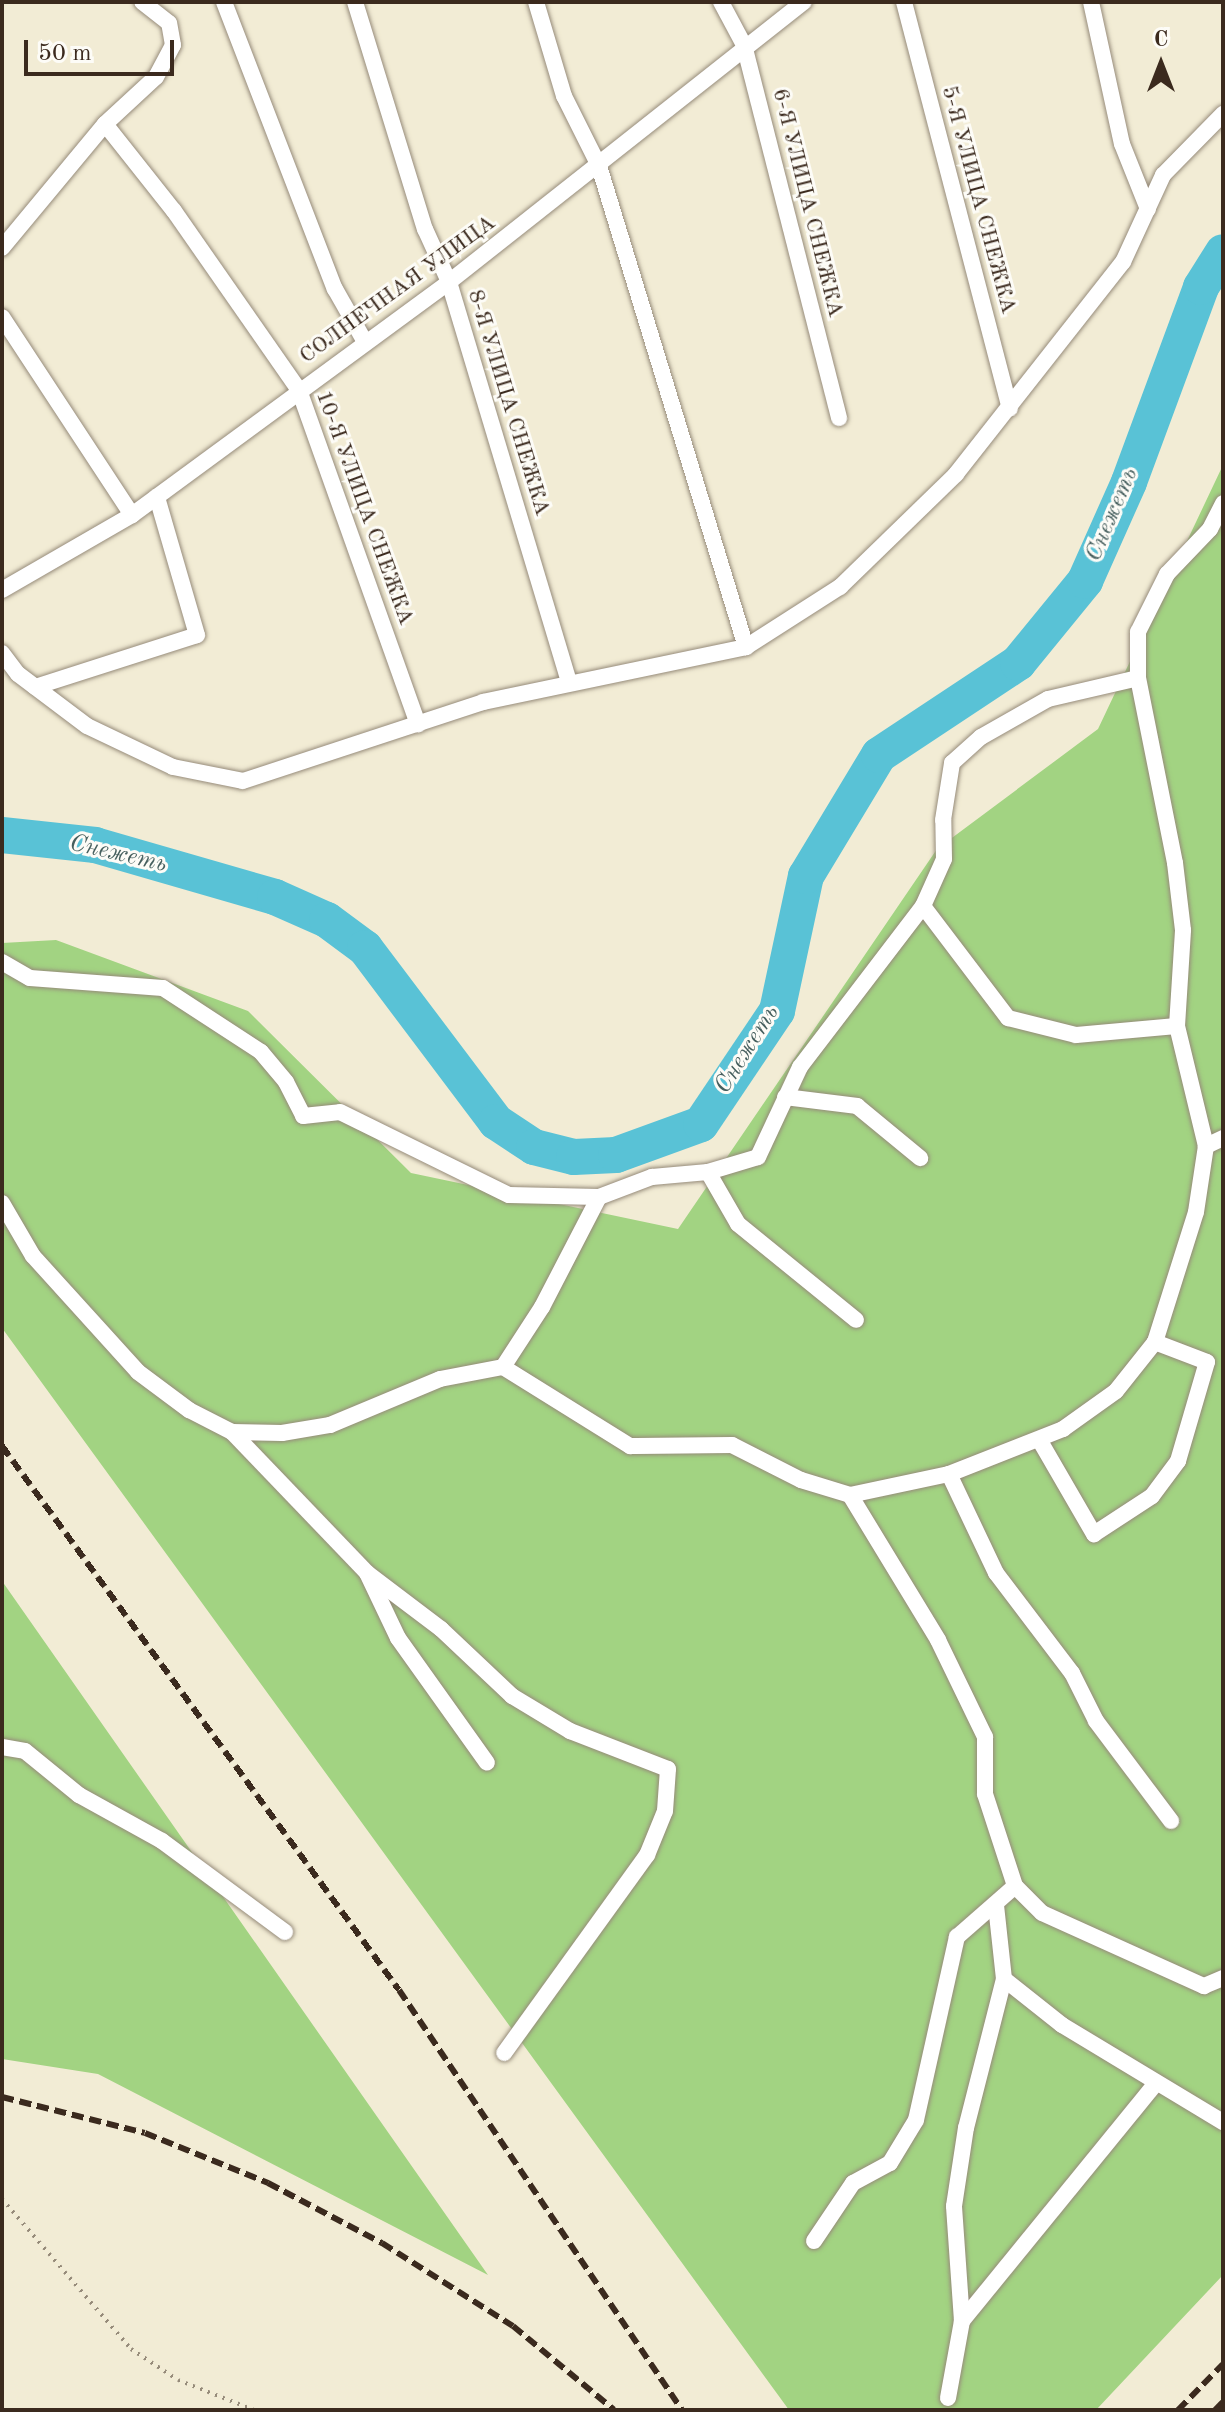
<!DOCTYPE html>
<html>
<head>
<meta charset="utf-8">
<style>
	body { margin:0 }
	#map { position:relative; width:1225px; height:2412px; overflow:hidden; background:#f2ecd5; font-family:"Old Standard TT",serif }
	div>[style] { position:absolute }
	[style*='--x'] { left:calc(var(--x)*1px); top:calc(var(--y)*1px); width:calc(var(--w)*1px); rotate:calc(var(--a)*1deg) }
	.green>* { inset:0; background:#a2d382 }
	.river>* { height:36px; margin:-18px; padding:0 18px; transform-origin:18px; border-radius:18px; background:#59c2d6 }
	.path>* { height:4px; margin-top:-2px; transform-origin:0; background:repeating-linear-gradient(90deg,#968b7a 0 2px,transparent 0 8px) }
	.roads { filter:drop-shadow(0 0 2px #968b7a) drop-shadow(0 0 2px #968b7a) }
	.minor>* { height:16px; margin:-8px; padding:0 8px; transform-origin:8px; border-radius:8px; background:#fff }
	.rail>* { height:6px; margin-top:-3px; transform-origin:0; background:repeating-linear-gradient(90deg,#3b2a1e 0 12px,transparent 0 18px) }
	span { translate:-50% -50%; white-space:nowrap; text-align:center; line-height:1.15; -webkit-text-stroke:6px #fdfcf7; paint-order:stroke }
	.street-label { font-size:22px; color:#3b2a1e }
	.water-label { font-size:24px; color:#465f5e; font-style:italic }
	.frame { position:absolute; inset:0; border:4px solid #3b2a1e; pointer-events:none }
	.north { position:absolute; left:1121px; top:24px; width:80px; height:80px; -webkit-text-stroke:6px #fdfcf7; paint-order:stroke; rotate:0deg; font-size:22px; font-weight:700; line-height:32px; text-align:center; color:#3b2a1e }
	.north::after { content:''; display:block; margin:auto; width:28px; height:36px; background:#3b2a1e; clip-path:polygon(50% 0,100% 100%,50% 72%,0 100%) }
	.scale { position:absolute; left:24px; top:40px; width:150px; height:36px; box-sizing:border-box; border:4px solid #3b2a1e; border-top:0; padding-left:10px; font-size:24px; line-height:28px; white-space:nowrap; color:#3b2a1e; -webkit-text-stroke:6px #fdfcf7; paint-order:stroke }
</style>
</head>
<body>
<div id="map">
	<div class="green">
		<div style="clip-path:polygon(1223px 465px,1223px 2275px,1096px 2410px,789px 2410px,2px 1328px,2px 943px,56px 940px,248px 1011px,411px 1173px,678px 1229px,937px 849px,1098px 729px)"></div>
		<div style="clip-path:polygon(2px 1581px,488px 2275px,98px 2074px,2px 2059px)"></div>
	</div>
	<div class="river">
		<div style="--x:2;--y:835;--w:94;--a:6.1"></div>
		<div style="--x:95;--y:845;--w:187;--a:16.1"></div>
		<div style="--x:275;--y:897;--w:57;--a:23.9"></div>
		<div style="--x:327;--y:920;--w:47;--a:36.4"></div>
		<div style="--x:365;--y:948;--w:218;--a:53"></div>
		<div style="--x:496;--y:1122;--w:45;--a:33.3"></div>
		<div style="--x:534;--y:1147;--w:41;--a:14"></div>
		<div style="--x:574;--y:1157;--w:42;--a:-2.7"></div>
		<div style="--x:616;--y:1155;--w:90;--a:-20"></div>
		<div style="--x:701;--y:1124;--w:136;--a:-56.1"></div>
		<div style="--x:777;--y:1011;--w:138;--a:-77.9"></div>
		<div style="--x:806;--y:876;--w:141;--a:-58.9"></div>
		<div style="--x:879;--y:755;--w:167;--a:-33.5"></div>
		<div style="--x:1018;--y:663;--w:106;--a:-50.7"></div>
		<div style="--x:1085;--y:581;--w:108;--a:-66"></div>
		<div style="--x:1129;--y:482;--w:208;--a:-69.7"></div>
		<div style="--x:1201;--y:287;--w:41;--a:-57.8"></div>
	</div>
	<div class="path">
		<div style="--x:2;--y:2199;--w:198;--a:49.3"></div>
		<div style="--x:131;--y:2349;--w:56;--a:33.4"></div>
		<div style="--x:178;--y:2380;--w:82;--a:21.5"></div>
	</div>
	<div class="roads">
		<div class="minor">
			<div style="--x:224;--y:2;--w:308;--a:68.9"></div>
			<div style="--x:335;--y:289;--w:61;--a:60.5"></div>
			<div style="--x:355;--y:2;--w:238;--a:72.9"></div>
			<div style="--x:425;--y:229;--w:58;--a:65.6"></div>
			<div style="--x:449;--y:282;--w:417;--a:73.3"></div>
			<div style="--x:536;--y:2;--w:98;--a:73.4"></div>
			<div style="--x:564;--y:96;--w:78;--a:63.4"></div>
			<div style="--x:599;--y:166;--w:503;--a:73.01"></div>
			<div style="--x:721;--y:2;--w:49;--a:61.9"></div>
			<div style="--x:744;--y:45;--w:385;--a:75.7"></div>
			<div style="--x:904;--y:2;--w:420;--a:75.4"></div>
			<div style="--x:1091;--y:2;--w:145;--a:77.7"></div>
			<div style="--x:1122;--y:144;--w:70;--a:68.2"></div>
			<div style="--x:105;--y:124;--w:111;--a:51.6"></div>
			<div style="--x:174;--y:211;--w:218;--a:55.1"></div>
			<div style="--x:299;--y:390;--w:355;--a:70.4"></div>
			<div style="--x:2;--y:248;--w:161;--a:-50.3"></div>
			<div style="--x:105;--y:124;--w:69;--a:-42.7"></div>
			<div style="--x:156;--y:77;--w:36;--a:-62"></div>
			<div style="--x:173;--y:45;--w:22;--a:-100"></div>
			<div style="--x:169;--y:23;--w:34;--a:-142"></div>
			<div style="--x:2;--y:317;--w:237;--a:56.7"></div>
			<div style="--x:2;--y:590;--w:150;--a:-30"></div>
			<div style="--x:132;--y:515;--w:393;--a:-36.3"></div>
			<div style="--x:449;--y:282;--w:452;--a:-38.3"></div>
			<div style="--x:2;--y:653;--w:26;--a:53"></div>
			<div style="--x:18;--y:674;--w:86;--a:37"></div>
			<div style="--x:87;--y:726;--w:95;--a:25.5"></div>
			<div style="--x:173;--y:767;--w:71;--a:11.3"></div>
			<div style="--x:243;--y:781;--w:253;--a:-18.2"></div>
			<div style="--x:483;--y:702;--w:269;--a:-11.8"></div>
			<div style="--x:746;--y:647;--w:112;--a:-32.6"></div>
			<div style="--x:840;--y:587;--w:162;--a:-44.2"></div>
			<div style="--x:956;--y:474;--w:270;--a:-51.8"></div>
			<div style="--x:1123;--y:262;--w:96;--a:-65.3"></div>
			<div style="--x:1163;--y:175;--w:86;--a:-45.5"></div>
			<div style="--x:35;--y:687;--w:170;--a:-17.8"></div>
			<div style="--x:197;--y:635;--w:144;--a:-106.2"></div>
			<div style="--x:923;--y:906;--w:141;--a:52.8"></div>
			<div style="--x:1008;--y:1018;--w:70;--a:14"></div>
			<div style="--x:1076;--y:1035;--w:101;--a:-5.1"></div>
			<div style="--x:2;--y:962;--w:32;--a:30"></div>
			<div style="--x:30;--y:978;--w:133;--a:4.3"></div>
			<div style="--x:163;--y:988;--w:117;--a:33.1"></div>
			<div style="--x:261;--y:1052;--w:39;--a:50"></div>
			<div style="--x:286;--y:1082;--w:38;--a:63"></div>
			<div style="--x:303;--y:1116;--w:37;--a:-6"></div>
			<div style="--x:340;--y:1112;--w:188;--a:26.2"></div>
			<div style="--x:509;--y:1195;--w:90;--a:1.3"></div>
			<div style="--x:785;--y:1097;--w:73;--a:7.1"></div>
			<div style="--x:857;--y:1106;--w:82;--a:39.5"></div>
			<div style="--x:1206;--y:1146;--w:19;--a:-25"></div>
			<div style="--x:708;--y:1172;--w:60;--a:60"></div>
			<div style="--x:738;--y:1224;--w:152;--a:39.1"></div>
			<div style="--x:2;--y:1203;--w:61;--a:59.7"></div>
			<div style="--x:33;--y:1256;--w:156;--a:47.8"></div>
			<div style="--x:138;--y:1372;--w:64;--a:36.7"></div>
			<div style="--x:189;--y:1410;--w:48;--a:27.1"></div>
			<div style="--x:232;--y:1432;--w:50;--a:1.1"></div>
			<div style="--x:282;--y:1433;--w:49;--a:-9.5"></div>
			<div style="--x:330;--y:1425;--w:119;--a:-22.7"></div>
			<div style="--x:440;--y:1379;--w:64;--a:-10.8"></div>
			<div style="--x:503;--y:1367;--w:150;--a:31.9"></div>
			<div style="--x:630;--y:1446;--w:102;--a:-0.6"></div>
			<div style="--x:732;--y:1445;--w:77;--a:26.9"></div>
			<div style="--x:801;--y:1480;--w:51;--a:17"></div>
			<div style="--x:850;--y:1495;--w:101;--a:-12"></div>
			<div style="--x:949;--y:1474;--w:123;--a:-21.5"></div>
			<div style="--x:1063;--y:1429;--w:65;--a:-35.6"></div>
			<div style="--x:1116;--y:1391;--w:63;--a:-51.5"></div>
			<div style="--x:1155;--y:1342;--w:136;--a:-72.5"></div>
			<div style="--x:1196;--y:1212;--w:67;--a:-81.4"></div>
			<div style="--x:1206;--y:1146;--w:123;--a:-103.6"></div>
			<div style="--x:1177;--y:1026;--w:96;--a:-86.4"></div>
			<div style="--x:1183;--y:930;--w:67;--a:-96.8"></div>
			<div style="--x:1175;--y:863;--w:189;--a:-101.3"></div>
			<div style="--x:1138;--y:678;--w:46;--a:-90"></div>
			<div style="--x:1138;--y:632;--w:65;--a:-63.4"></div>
			<div style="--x:1167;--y:574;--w:62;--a:-46.3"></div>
			<div style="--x:1210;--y:529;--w:29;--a:-63"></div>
			<div style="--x:503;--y:1367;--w:72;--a:-57"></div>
			<div style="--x:542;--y:1307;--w:124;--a:-62.6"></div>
			<div style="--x:599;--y:1197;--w:57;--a:-20.7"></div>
			<div style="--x:652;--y:1177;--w:56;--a:-5.1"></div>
			<div style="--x:708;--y:1172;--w:52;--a:-16.7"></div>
			<div style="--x:758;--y:1157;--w:99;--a:-65"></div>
			<div style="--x:800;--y:1067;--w:203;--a:-52.6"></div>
			<div style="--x:923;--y:906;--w:51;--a:-65.9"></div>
			<div style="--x:944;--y:859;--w:39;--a:-91"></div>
			<div style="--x:943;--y:820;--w:58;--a:-81"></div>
			<div style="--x:952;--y:763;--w:39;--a:-42"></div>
			<div style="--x:981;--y:737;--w:77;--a:-29.6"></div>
			<div style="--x:1048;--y:699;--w:92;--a:-13.1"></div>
			<div style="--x:232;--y:1432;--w:195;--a:46.2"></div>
			<div style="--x:367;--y:1573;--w:72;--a:64.5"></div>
			<div style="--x:398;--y:1638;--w:153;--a:54.5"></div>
			<div style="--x:1040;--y:1441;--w:108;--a:59.9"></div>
			<div style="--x:1094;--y:1534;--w:69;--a:-33.2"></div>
			<div style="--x:1152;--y:1496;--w:44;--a:-53.4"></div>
			<div style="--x:1178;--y:1461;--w:103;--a:-73.7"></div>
			<div style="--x:1207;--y:1362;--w:56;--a:-159"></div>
			<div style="--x:949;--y:1474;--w:110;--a:64.6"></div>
			<div style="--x:996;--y:1573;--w:126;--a:52.8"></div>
			<div style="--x:1072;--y:1673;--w:54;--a:63.4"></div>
			<div style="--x:1096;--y:1721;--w:125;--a:53.1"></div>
			<div style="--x:850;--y:1495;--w:170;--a:58.7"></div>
			<div style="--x:938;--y:1640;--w:108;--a:64.1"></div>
			<div style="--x:985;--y:1737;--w:57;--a:90"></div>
			<div style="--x:985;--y:1794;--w:97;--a:71.9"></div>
			<div style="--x:1015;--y:1886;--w:38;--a:45"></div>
			<div style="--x:1042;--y:1913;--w:178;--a:24.3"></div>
			<div style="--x:1204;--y:1986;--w:21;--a:-23"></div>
			<div style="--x:367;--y:1573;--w:93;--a:37.1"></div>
			<div style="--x:441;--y:1629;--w:98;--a:43.3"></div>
			<div style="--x:512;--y:1696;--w:68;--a:31.1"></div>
			<div style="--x:570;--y:1731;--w:105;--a:21.2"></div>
			<div style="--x:668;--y:1769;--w:42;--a:94.1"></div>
			<div style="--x:665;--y:1811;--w:48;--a:112.2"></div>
			<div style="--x:647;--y:1855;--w:244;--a:125.8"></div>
			<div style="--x:2;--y:1747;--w:23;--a:10"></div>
			<div style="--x:25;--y:1751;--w:70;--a:39.2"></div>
			<div style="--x:79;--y:1795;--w:95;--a:29"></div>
			<div style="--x:162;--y:1841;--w:153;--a:36.5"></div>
			<div style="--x:1004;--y:1979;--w:74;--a:38.4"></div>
			<div style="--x:1062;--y:2025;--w:188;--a:31.1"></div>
			<div style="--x:814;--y:2241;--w:70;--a:-56.1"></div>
			<div style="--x:853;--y:2183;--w:42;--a:-28.4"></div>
			<div style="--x:890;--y:2163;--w:50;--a:-58.8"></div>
			<div style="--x:916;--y:2120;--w:188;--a:-77.4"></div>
			<div style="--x:957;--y:1937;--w:77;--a:-41.3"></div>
			<div style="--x:962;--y:2321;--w:306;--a:-50.8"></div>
			<div style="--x:948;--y:2398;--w:78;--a:-79.7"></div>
			<div style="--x:962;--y:2321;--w:115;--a:-94"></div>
			<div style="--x:954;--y:2206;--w:79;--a:-81.3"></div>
			<div style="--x:966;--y:2128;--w:154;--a:-75.7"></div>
			<div style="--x:1004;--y:1979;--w:74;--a:-96.2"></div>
		</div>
	</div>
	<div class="rail">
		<div style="--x:2;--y:1446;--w:673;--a:53.88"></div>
		<div style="--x:399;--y:1990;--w:506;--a:56.03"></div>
		<div style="--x:2;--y:2097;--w:147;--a:14.1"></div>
		<div style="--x:145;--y:2133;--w:133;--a:22.1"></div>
		<div style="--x:268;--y:2183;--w:129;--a:27.8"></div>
		<div style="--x:382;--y:2243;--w:155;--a:32.4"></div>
		<div style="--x:513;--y:2326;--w:131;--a:39.7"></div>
		<div style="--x:1178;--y:2410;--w:64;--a:-45.6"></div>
		<div style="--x:1215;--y:2410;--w:11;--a:-45"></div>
	</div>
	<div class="street-label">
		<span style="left:978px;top:200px;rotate:75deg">5-Я УЛИЦА СНЕЖКА</span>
		<span style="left:807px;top:203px;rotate:76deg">6-Я УЛИЦА СНЕЖКА</span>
		<span style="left:398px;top:290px;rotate:-36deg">СОЛНЕЧНАЯ УЛИЦА</span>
		<span style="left:508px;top:403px;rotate:73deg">8-Я УЛИЦА СНЕЖКА</span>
		<span style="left:364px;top:508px;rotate:70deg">10-Я УЛИЦА СНЕЖКА</span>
	</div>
	<div class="water-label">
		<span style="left:1113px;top:515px;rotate:-67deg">Снежеть</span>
		<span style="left:118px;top:855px;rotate:13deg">Снежеть</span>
		<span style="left:748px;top:1050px;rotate:-58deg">Снежеть</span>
	</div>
	<div class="frame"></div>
	<div class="north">С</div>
	<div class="scale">50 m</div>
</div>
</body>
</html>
